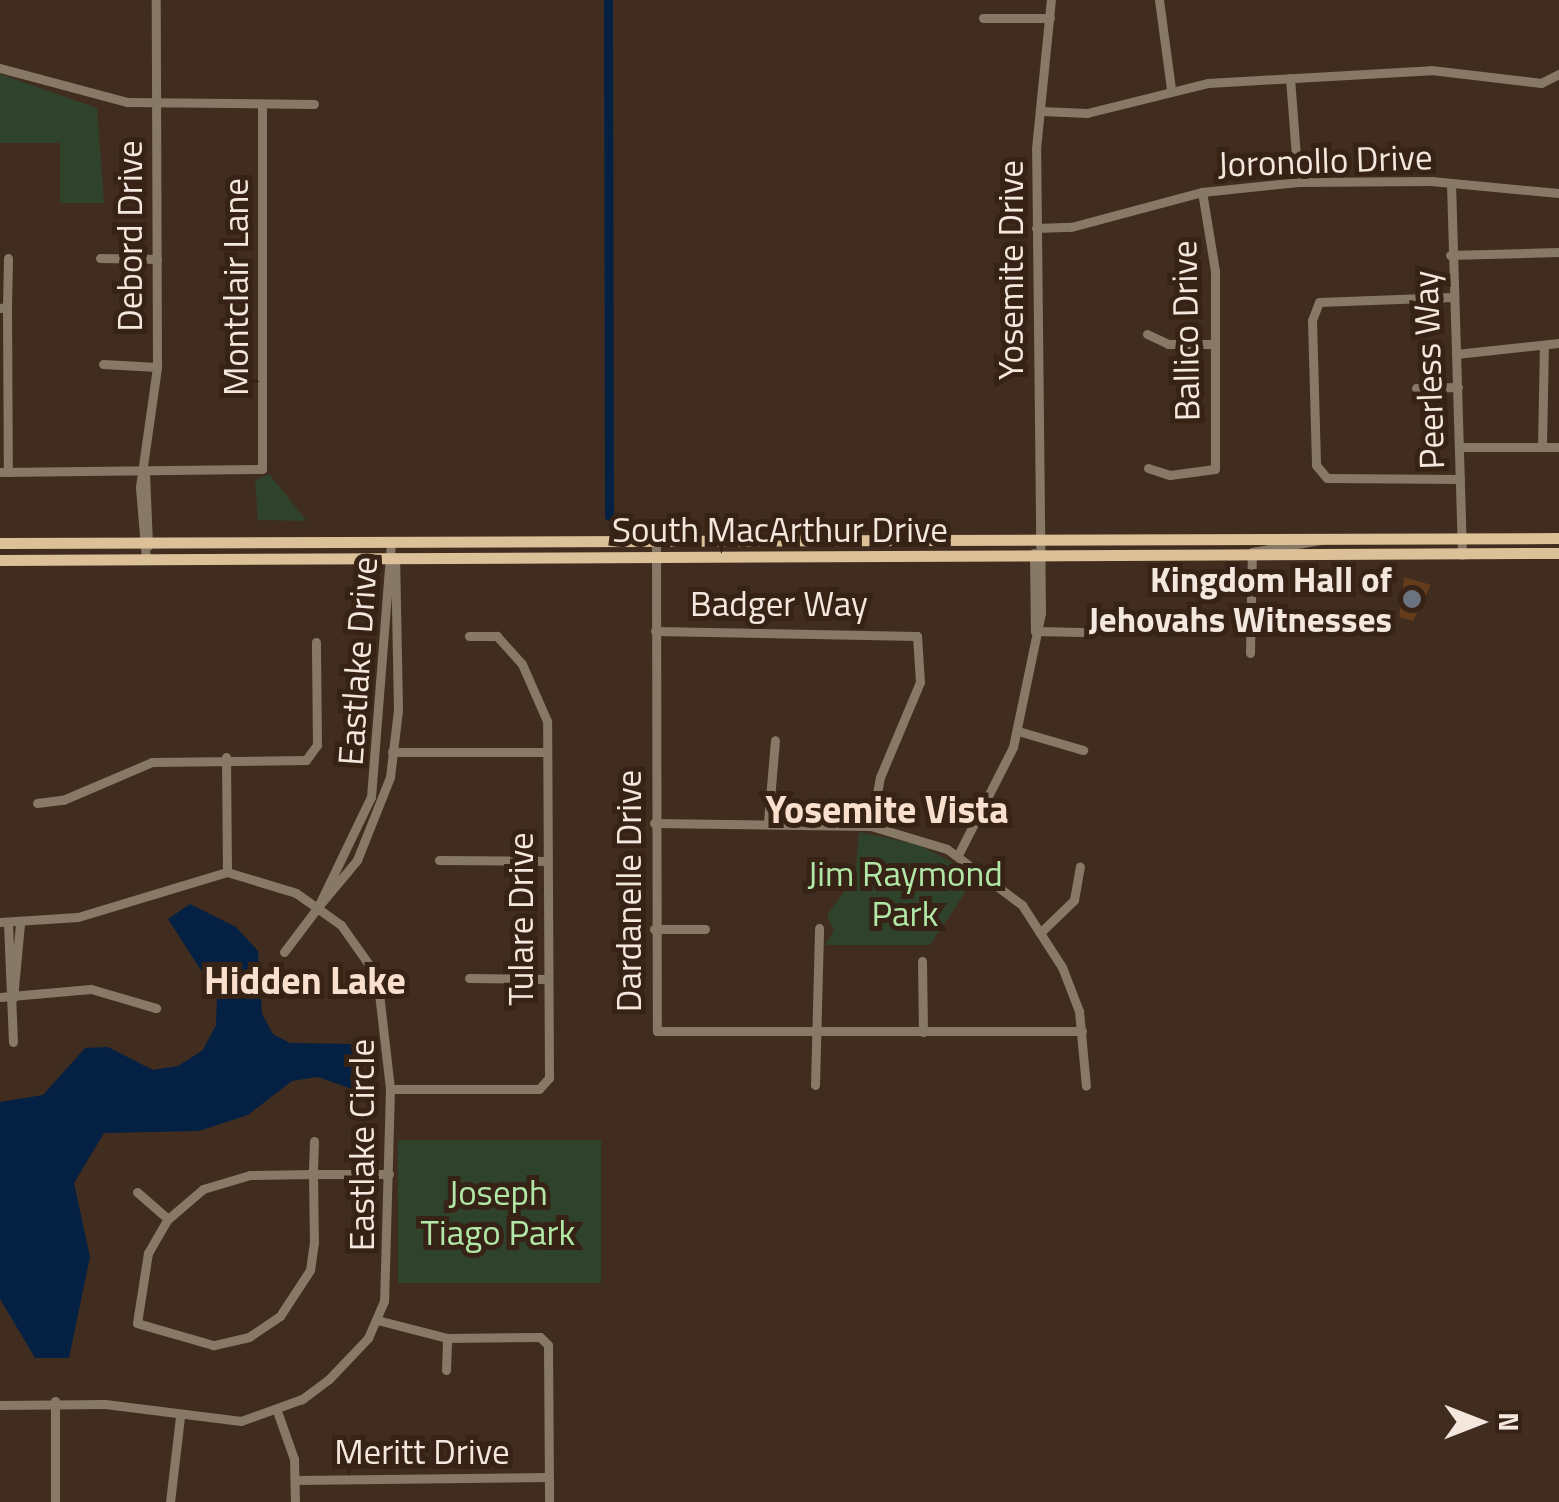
<!DOCTYPE html>
<html>
<head>
<meta charset="utf-8">
<style>
	body { margin:0 }
	#map { position:relative; width:1559px; height:1502px; overflow:hidden; background:#412d1f; font-family:"Titillium Web",sans-serif }
	div>[style] { position:absolute }
	[style*='--x'] { left:calc(var(--x)*1px); top:calc(var(--y)*1px); width:calc(var(--w)*1px); rotate:calc(var(--a)*1deg) }
	.green>* { inset:0; background:#2f422c; transform-origin:0 0 }
	.water>* { inset:0; background:#042144 }
	.canal>* { height:9px; margin:-4.5px; padding:0 4.5px; transform-origin:4.5px; border-radius:4.5px; background:#042144 }
	.building>* { inset:0; background:#643c1b }
	.minor>* { height:9px; margin:-4.5px; padding:0 4.5px; transform-origin:4.5px; border-radius:4.5px; background:#877966 }
	.major>* { height:11px; margin:-5.5px; padding:0 5.5px; transform-origin:5.5px; border-radius:5.5px; background:#dcc097 }
	.dots>* { width:28px; height:28px; translate:-50% -50%; box-sizing:border-box; border:5px solid #362315; border-radius:50% }
	span { translate:-50% -50%; white-space:nowrap; text-align:center; line-height:1.15; -webkit-text-stroke:10px #362315; paint-order:stroke }
	.street-label { font-size:35px; color:#f4e7de }
	.poi-label { font-size:35px; color:#f4e7de; font-weight:700 }
	.right { translate:-100% -50%; text-align:right }
	.park-label { font-size:35px; color:#b1e8a7 }
	.neighbourhood-label { font-size:38px; color:#f9dfcd; font-weight:700 }
	.north { position:absolute; left:1429px; top:1372px; width:100px; height:100px; -webkit-text-stroke:8px #362315; paint-order:stroke; rotate:90deg; font-size:28px; font-weight:700; line-height:40px; text-align:center; color:#f4e7de }
	.north::after { content:''; display:block; margin:auto; width:35px; height:45px; background:#f4e7de; clip-path:polygon(50% 0,100% 100%,50% 72%,0 100%) }
</style>
</head>
<body>
<div id="map">
	<div class="green">
		<div style="clip-path:polygon(0 74px,97px 108px,104px 203px,60px 203px,60px 143px,0 143px)"></div>
		<div style="clip-path:polygon(269px 474px,307px 521px,258px 520px,255px 480px)"></div>
		<div style="clip-path:polygon(859px 832px,917px 844px,977px 875px,930px 945px,825px 945px,834px 931px,827px 915px,855px 877px)"></div>
		<div style="left:601px;top:1140px;width:143px;height:203px;rotate:90deg"></div>
	</div>
	<div class="water">
		<div style="clip-path:polygon(190px 904px,236px 927px,258px 951px,262px 1014px,273px 1034px,290px 1043px,358px 1044px,365px 1081px,355px 1090px,318px 1077px,292px 1081px,248px 1115px,199px 1131px,104px 1133px,74px 1183px,90px 1257px,69px 1358px,35px 1358px,0 1299px,0 1102px,43px 1095px,85px 1048px,108px 1047px,153px 1070px,178px 1066px,203px 1050px,216px 1025px,217px 995px,168px 919px)"></div>
	</div>
	<div class="canal">
		<div style="--x:608;--y:0;--w:516;--a:89.89"></div>
	</div>
	<div class="building">
		<div style="clip-path:polygon(1404px 577px,1431px 585px,1413px 621px,1399px 617px)"></div>
	</div>
	<div class="minor">
		<div style="--x:1159;--y:0;--w:90;--a:82.3"></div>
		<div style="--x:983;--y:18;--w:67;--a:0"></div>
		<div style="--x:0;--y:68;--w:131;--a:15"></div>
		<div style="--x:127;--y:102;--w:187;--a:0.6"></div>
		<div style="--x:1290;--y:78;--w:104;--a:85.6"></div>
		<div style="--x:1041;--y:111;--w:46;--a:2.5"></div>
		<div style="--x:1087;--y:113;--w:125;--a:-13.9"></div>
		<div style="--x:1208;--y:83;--w:223;--a:-3.3"></div>
		<div style="--x:1431;--y:70;--w:111;--a:6.7"></div>
		<div style="--x:1541;--y:83;--w:20;--a:-27"></div>
		<div style="--x:1451;--y:183;--w:372;--a:88.3"></div>
		<div style="--x:1036;--y:228;--w:35;--a:-2"></div>
		<div style="--x:1071;--y:227;--w:136;--a:-15"></div>
		<div style="--x:1202;--y:192;--w:97;--a:-5.9"></div>
		<div style="--x:1298;--y:182;--w:133;--a:-0.4"></div>
		<div style="--x:1431;--y:181;--w:129;--a:5.4"></div>
		<div style="--x:1450;--y:255;--w:109;--a:-1.6"></div>
		<div style="--x:100;--y:258;--w:57;--a:1"></div>
		<div style="--x:1452;--y:297;--w:133;--a:177.8"></div>
		<div style="--x:1319;--y:302;--w:19;--a:111"></div>
		<div style="--x:1312;--y:320;--w:145;--a:88.4"></div>
		<div style="--x:1316;--y:465;--w:17;--a:50"></div>
		<div style="--x:1327;--y:478;--w:133;--a:0.4"></div>
		<div style="--x:7;--y:307;--w:49;--a:-88.8"></div>
		<div style="--x:0;--y:308;--w:7;--a:-8"></div>
		<div style="--x:7;--y:307;--w:165;--a:89.7"></div>
		<div style="--x:1147;--y:334;--w:23;--a:25"></div>
		<div style="--x:1168;--y:344;--w:45;--a:0"></div>
		<div style="--x:1456;--y:354;--w:104;--a:-6.1"></div>
		<div style="--x:103;--y:364;--w:54;--a:3.2"></div>
		<div style="--x:1416;--y:388;--w:42;--a:-1.4"></div>
		<div style="--x:1542;--y:446;--w:100;--a:-88.9"></div>
		<div style="--x:1460;--y:447;--w:99;--a:0"></div>
		<div style="--x:1148;--y:468;--w:23;--a:18"></div>
		<div style="--x:1170;--y:475;--w:45;--a:-7.6"></div>
		<div style="--x:1215;--y:469;--w:198;--a:-90"></div>
		<div style="--x:1215;--y:271;--w:80;--a:-99.3"></div>
		<div style="--x:0;--y:472;--w:262;--a:-0.7"></div>
		<div style="--x:262;--y:469;--w:365;--a:-90"></div>
		<div style="--x:145;--y:473;--w:73;--a:87.6"></div>
		<div style="--x:656;--y:540;--w:491;--a:89.9"></div>
		<div style="--x:657;--y:1031;--w:425;--a:0"></div>
		<div style="--x:1034;--y:553;--w:78;--a:89.3"></div>
		<div style="--x:146;--y:559;--w:72;--a:-94.8"></div>
		<div style="--x:140;--y:487;--w:121;--a:-81.9"></div>
		<div style="--x:157;--y:367;--w:367;--a:-90.2"></div>
		<div style="--x:655;--y:631;--w:262;--a:1.1"></div>
		<div style="--x:917;--y:636;--w:46;--a:86.3"></div>
		<div style="--x:920;--y:682;--w:103;--a:112.8"></div>
		<div style="--x:880;--y:777;--w:50;--a:100.4"></div>
		<div style="--x:1035;--y:631;--w:47;--a:1.2"></div>
		<div style="--x:1250;--y:653;--w:101;--a:-88.9"></div>
		<div style="--x:1252;--y:552;--w:69;--a:-10"></div>
		<div style="--x:1018;--y:731;--w:68;--a:16.3"></div>
		<div style="--x:392;--y:752;--w:155;--a:0"></div>
		<div style="--x:226;--y:757;--w:115;--a:89.5"></div>
		<div style="--x:37;--y:803;--w:26;--a:-7"></div>
		<div style="--x:63;--y:800;--w:97;--a:-23.1"></div>
		<div style="--x:152;--y:762;--w:154;--a:-0.7"></div>
		<div style="--x:306;--y:760;--w:19;--a:-54"></div>
		<div style="--x:317;--y:745;--w:103;--a:-90.6"></div>
		<div style="--x:768;--y:822;--w:82;--a:-85.1"></div>
		<div style="--x:654;--y:823;--w:217;--a:0.8"></div>
		<div style="--x:871;--y:826;--w:79;--a:16.8"></div>
		<div style="--x:947;--y:849;--w:94;--a:36.7"></div>
		<div style="--x:1022;--y:905;--w:74;--a:57.2"></div>
		<div style="--x:1062;--y:967;--w:47;--a:68.9"></div>
		<div style="--x:1079;--y:1011;--w:75;--a:84.7"></div>
		<div style="--x:958;--y:855;--w:121;--a:-63"></div>
		<div style="--x:1013;--y:747;--w:137;--a:-78.2"></div>
		<div style="--x:1041;--y:613;--w:464;--a:-90.6"></div>
		<div style="--x:1036;--y:149;--w:150;--a:-84.3"></div>
		<div style="--x:439;--y:860;--w:108;--a:0.5"></div>
		<div style="--x:318;--y:907;--w:61;--a:-50.3"></div>
		<div style="--x:357;--y:860;--w:89;--a:-68.3"></div>
		<div style="--x:390;--y:777;--w:67;--a:-83.2"></div>
		<div style="--x:398;--y:710;--w:153;--a:-91.1"></div>
		<div style="--x:0;--y:922;--w:78;--a:-3.7"></div>
		<div style="--x:78;--y:917;--w:156;--a:-16.8"></div>
		<div style="--x:227;--y:872;--w:72;--a:16.9"></div>
		<div style="--x:296;--y:893;--w:55;--a:35.4"></div>
		<div style="--x:341;--y:925;--w:62;--a:54.8"></div>
		<div style="--x:377;--y:976;--w:114;--a:83.4"></div>
		<div style="--x:390;--y:1089;--w:212;--a:91.6"></div>
		<div style="--x:384;--y:1301;--w:40;--a:113.4"></div>
		<div style="--x:368;--y:1338;--w:57;--a:133.6"></div>
		<div style="--x:329;--y:1379;--w:34;--a:143"></div>
		<div style="--x:302;--y:1399;--w:65;--a:160.2"></div>
		<div style="--x:241;--y:1421;--w:137;--a:-172.9"></div>
		<div style="--x:105;--y:1404;--w:105;--a:179.5"></div>
		<div style="--x:8;--y:923;--w:119;--a:87.6"></div>
		<div style="--x:654;--y:929;--w:51;--a:0"></div>
		<div style="--x:1040;--y:933;--w:47;--a:-44.1"></div>
		<div style="--x:1074;--y:900;--w:34;--a:-80"></div>
		<div style="--x:284;--y:952;--w:56;--a:-52.9"></div>
		<div style="--x:318;--y:907;--w:122;--a:-64.3"></div>
		<div style="--x:371;--y:797;--w:257;--a:-85.5"></div>
		<div style="--x:922;--y:961;--w:71;--a:89.2"></div>
		<div style="--x:469;--y:978;--w:79;--a:0.7"></div>
		<div style="--x:0;--y:997;--w:91;--a:-5"></div>
		<div style="--x:91;--y:989;--w:68;--a:16.3"></div>
		<div style="--x:13;--y:998;--w:74;--a:-84.6"></div>
		<div style="--x:815;--y:1085;--w:157;--a:-88.5"></div>
		<div style="--x:390;--y:1089;--w:149;--a:0"></div>
		<div style="--x:539;--y:1089;--w:15;--a:-48"></div>
		<div style="--x:549;--y:1078;--w:357;--a:-90.3"></div>
		<div style="--x:547;--y:721;--w:62;--a:-113.7"></div>
		<div style="--x:522;--y:664;--w:38;--a:-132"></div>
		<div style="--x:497;--y:636;--w:28;--a:180"></div>
		<div style="--x:314;--y:1141;--w:33;--a:92"></div>
		<div style="--x:313;--y:1174;--w:68;--a:89.2"></div>
		<div style="--x:314;--y:1242;--w:28;--a:98"></div>
		<div style="--x:310;--y:1270;--w:55;--a:123.1"></div>
		<div style="--x:280;--y:1316;--w:37;--a:146"></div>
		<div style="--x:249;--y:1337;--w:37;--a:167"></div>
		<div style="--x:213;--y:1345;--w:79;--a:-163.9"></div>
		<div style="--x:137;--y:1323;--w:71;--a:-81.1"></div>
		<div style="--x:148;--y:1253;--w:39;--a:-60"></div>
		<div style="--x:168;--y:1219;--w:46;--a:-40.6"></div>
		<div style="--x:203;--y:1189;--w:49;--a:-16.6"></div>
		<div style="--x:250;--y:1175;--w:63;--a:-0.9"></div>
		<div style="--x:313;--y:1174;--w:76;--a:0"></div>
		<div style="--x:137;--y:1192;--w:41;--a:41.1"></div>
		<div style="--x:377;--y:1320;--w:72;--a:14.4"></div>
		<div style="--x:447;--y:1338;--w:93;--a:-0.6"></div>
		<div style="--x:540;--y:1337;--w:11;--a:45"></div>
		<div style="--x:548;--y:1345;--w:157;--a:89.6"></div>
		<div style="--x:446;--y:1370;--w:32;--a:-88"></div>
		<div style="--x:277;--y:1411;--w:51;--a:70.5"></div>
		<div style="--x:294;--y:1459;--w:43;--a:88.7"></div>
		<div style="--x:296;--y:1480;--w:253;--a:-0.7"></div>
		<div style="--x:55;--y:1502;--w:101;--a:-90"></div>
		<div style="--x:170;--y:1502;--w:86;--a:-83.3"></div>
	</div>
	<div class="major">
		<div style="--x:0;--y:543;--w:1559;--a:-0.18"></div>
		<div style="--x:0;--y:560;--w:1559;--a:-0.26"></div>
	</div>
	<div class="dots">
		<div style="left:1412px;top:599px;background:#6b7280"></div>
	</div>
	<div class="street-label">
		<span style="left:1325px;top:160px;rotate:-2deg">Joronollo Drive</span>
		<span style="left:129px;top:236px;rotate:-90deg">Debord Drive</span>
		<span style="left:1010px;top:270px;rotate:-90deg">Yosemite Drive</span>
		<span style="left:235px;top:287px;rotate:-90deg">Montclair Lane</span>
		<span style="left:1185px;top:331px;rotate:-91deg">Ballico Drive</span>
		<span style="left:1428px;top:370px;rotate:-92deg">Peerless Way</span>
		<span style="left:780px;top:529px">South MacArthur Drive</span>
		<span style="left:779px;top:603px">Badger Way</span>
		<span style="left:357px;top:661px;rotate:-86deg">Eastlake Drive</span>
		<span style="left:628px;top:891px;rotate:-90deg">Dardanelle Drive</span>
		<span style="left:520px;top:919px;rotate:-90deg">Tulare Drive</span>
		<span style="left:361px;top:1145px;rotate:-90deg">Eastlake Circle</span>
		<span style="left:422px;top:1451px">Meritt Drive</span>
	</div>
	<div class="poi-label">
		<span class="right" style="left:1392px;top:599px">Kingdom Hall of<br>Jehovahs Witnesses</span>
	</div>
	<div class="park-label">
		<span style="left:905px;top:893px">Jim Raymond<br>Park</span>
		<span style="left:498px;top:1212px">Joseph<br>Tiago Park</span>
	</div>
	<div class="neighbourhood-label">
		<span style="left:887px;top:810px">Yosemite Vista</span>
		<span style="left:305px;top:981px">Hidden Lake</span>
	</div>
	<div class="north">N</div>
</div>
</body>
</html>
